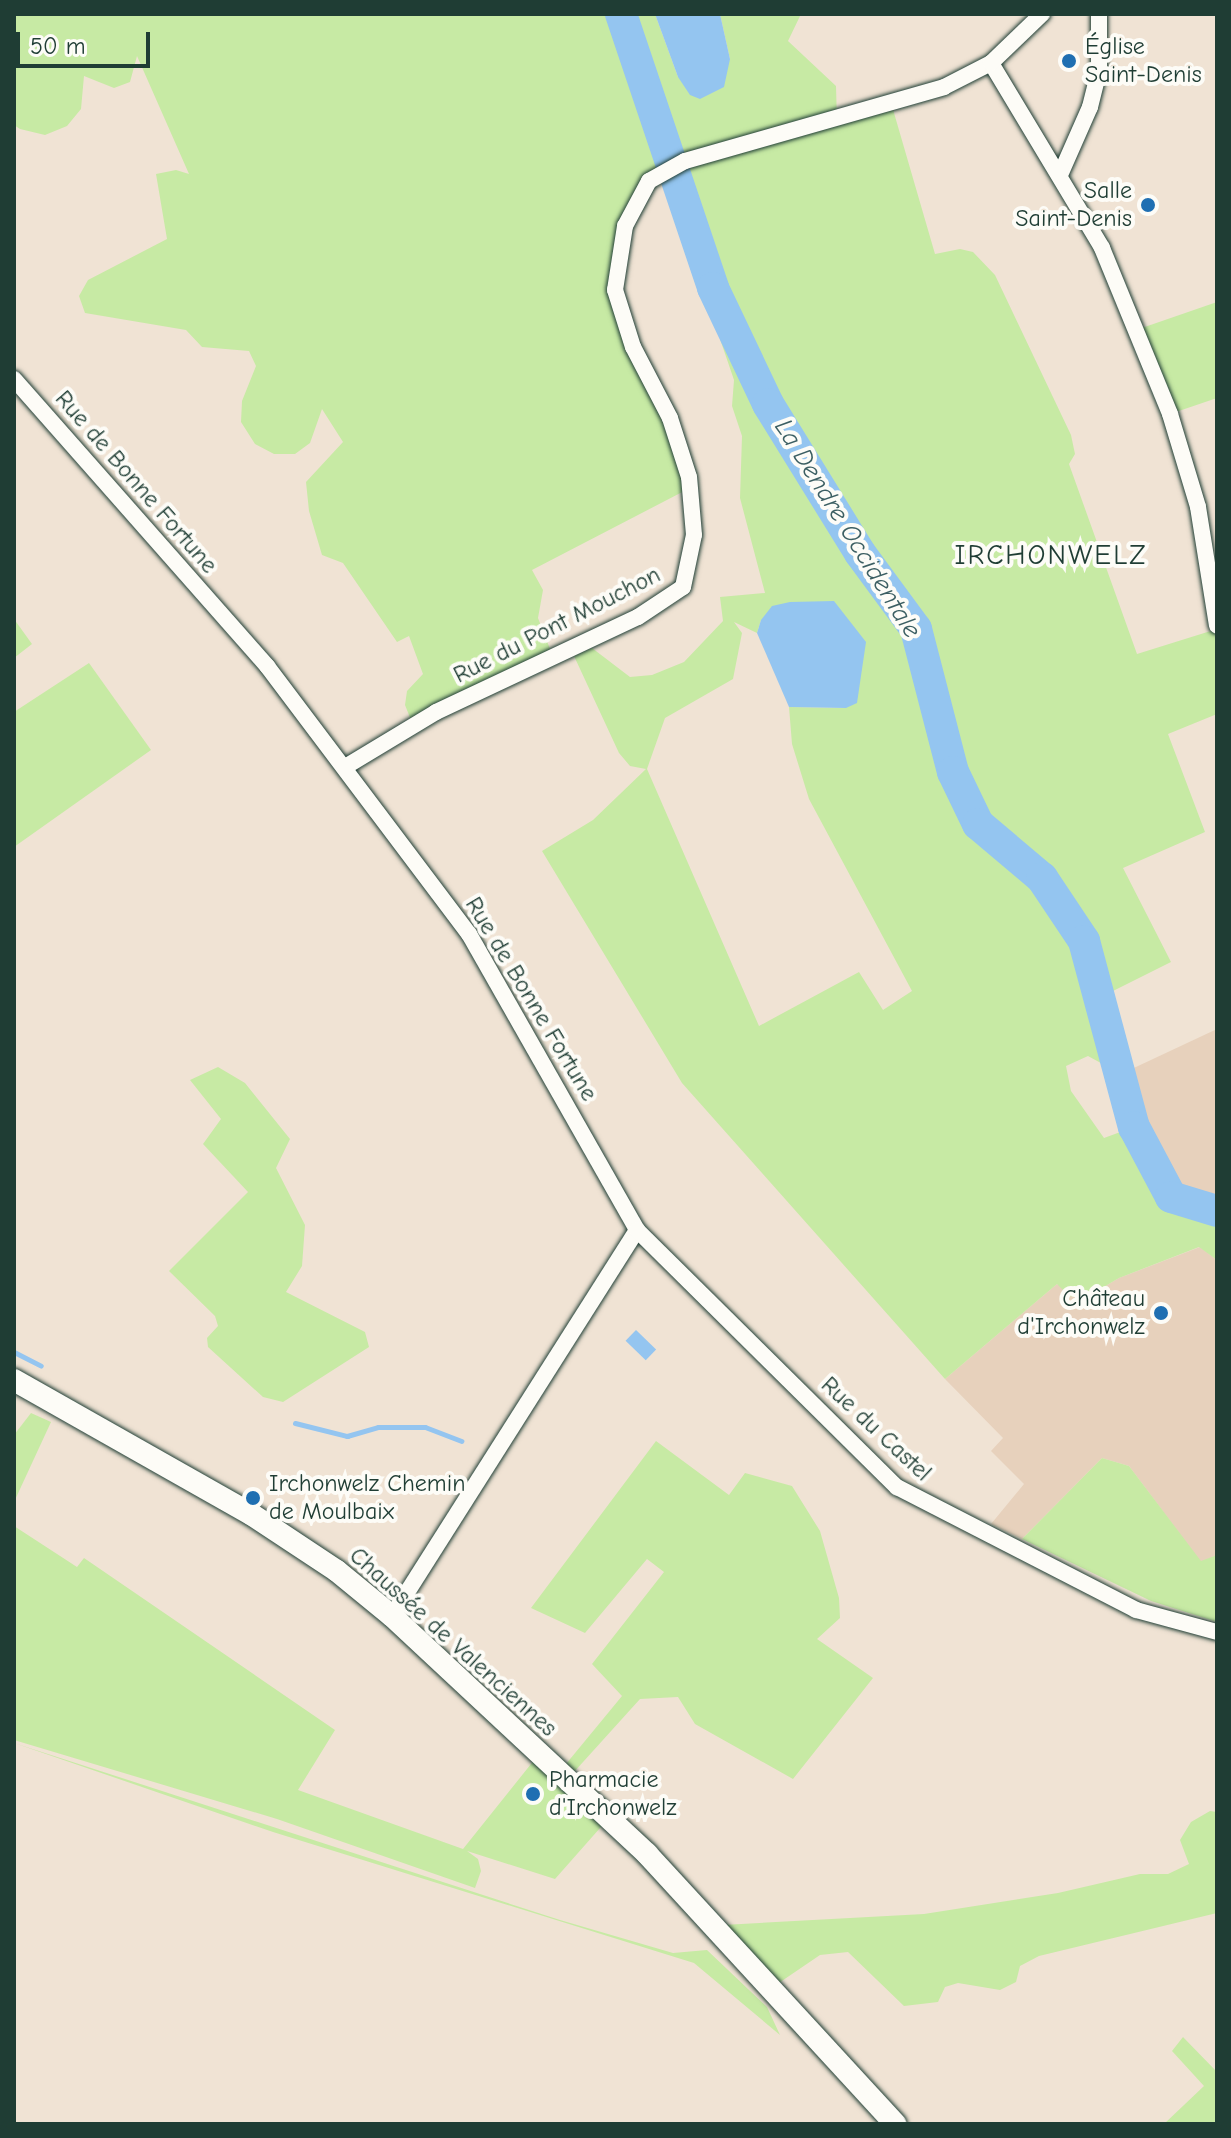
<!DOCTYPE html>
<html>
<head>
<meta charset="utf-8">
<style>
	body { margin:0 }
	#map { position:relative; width:1231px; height:2138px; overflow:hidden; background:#f0e3d4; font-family:"Comic Neue",sans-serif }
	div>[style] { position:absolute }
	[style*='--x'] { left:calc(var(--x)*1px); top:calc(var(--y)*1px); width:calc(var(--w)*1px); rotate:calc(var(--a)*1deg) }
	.built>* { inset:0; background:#e7d1bc }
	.green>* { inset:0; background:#c7eaa4 }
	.water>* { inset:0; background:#94c5f0; transform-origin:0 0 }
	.stream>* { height:5px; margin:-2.5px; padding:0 2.5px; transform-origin:2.5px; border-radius:2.5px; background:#94c5f0 }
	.river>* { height:32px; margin:-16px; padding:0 16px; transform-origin:16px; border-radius:16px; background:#94c5f0 }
	.roads { filter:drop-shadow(0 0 2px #1f3d34) drop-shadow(0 0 2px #1f3d34) }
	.street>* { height:16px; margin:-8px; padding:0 8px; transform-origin:8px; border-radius:8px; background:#fdfcf7 }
	.secondary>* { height:22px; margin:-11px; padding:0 11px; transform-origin:11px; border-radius:11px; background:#fdfcf7 }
	.dots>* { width:22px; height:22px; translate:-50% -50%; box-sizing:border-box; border:4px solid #fdfcf7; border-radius:50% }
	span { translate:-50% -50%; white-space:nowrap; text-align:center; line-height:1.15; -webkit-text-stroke:8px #fdfcf7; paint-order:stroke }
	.poi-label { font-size:24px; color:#1f3d34 }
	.left { translate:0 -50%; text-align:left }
	.right { translate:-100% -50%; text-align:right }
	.street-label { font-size:24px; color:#1f3d34 }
	.water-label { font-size:26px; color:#3c5f63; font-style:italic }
	.quarter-label { font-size:28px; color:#1f3d34; letter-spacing:2px }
	.frame { position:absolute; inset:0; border:16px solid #1f3d34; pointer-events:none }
	.scale { position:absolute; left:16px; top:32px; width:134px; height:36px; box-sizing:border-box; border:4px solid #1f3d34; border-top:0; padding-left:10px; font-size:24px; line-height:28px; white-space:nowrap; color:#1f3d34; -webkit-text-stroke:6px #fdfcf7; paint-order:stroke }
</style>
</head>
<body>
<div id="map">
	<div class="built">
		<div style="clip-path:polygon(1217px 1029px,1217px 1211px,1171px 1197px,1134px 1127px,1121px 1074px)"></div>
		<div style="clip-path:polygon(1200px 1247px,1217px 1260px,1217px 1555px,1201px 1562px,1129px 1466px,1102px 1458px,1022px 1539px,991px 1524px,1024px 1484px,991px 1451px,1003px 1438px,945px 1379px,1057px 1284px,1085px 1298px,1119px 1278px)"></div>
	</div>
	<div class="green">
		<div style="clip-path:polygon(evenodd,14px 14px,655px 14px,678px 77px,730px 59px,720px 14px,801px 14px,788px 41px,836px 86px,837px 121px,892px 106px,935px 254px,960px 249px,973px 252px,995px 275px,1071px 435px,1075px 454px,1069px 464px,1137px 654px,1217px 629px,1217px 714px,1168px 734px,1205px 832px,1123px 868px,1171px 962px,1101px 997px,1121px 1074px,1088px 1056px,1066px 1066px,1071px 1091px,1104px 1138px,1134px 1127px,1171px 1197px,1217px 1211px,1217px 1260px,1199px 1247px,1119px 1278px,1085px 1298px,1069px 1296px,1057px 1284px,945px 1379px,682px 1083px,542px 851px,593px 820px,646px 769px,630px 766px,619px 753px,574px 656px,592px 648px,630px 677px,652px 675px,684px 662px,723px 621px,720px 597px,765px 593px,740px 498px,742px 436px,732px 406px,734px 380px,720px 339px,727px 318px,674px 165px,643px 177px,615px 272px,690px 488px,532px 570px,543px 590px,538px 618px,552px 654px,411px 720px,405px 705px,407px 691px,423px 674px,409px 636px,397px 642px,343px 563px,322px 555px,309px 511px,306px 482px,343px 442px,322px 409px,310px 443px,295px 454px,274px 454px,255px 444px,241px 422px,242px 401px,256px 366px,249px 351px,202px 347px,186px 330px,85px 313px,79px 296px,88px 280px,167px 239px,156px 174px,176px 170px,189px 174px,137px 56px,130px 82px,114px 88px,84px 76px,81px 109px,67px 126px,45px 135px,20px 129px,14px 125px,14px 14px,761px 620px,846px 708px,789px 707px,792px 744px,809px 799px,912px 991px,883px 1010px,859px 972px,759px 1026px,647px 769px,665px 718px,733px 679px,742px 633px,734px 622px,757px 633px,761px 620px)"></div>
		<div style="clip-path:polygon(1217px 302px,1217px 398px,1170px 414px,1136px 330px)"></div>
		<div style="clip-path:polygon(14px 619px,32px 644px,14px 658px)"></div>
		<div style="clip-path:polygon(89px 663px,151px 750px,14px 847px,14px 712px)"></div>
		<div style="clip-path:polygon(218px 1067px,245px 1083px,290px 1139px,276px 1168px,305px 1225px,302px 1266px,286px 1292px,365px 1332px,369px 1347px,283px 1402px,263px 1397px,208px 1347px,207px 1338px,218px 1326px,215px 1316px,169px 1271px,248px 1192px,203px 1144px,221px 1119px,190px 1080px)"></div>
		<div style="clip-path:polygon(31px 1413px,51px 1422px,14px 1502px,14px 1435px)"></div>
		<div style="clip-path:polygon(656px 1441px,729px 1495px,745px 1473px,792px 1486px,820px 1531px,839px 1598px,840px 1618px,817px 1639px,873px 1678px,793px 1779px,695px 1724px,678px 1697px,640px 1699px,574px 1772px,566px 1764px,622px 1696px,592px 1664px,664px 1572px,647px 1559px,585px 1633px,531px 1608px)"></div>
		<div style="clip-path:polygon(1102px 1458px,1129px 1466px,1201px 1561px,1217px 1555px,1217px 1622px,1151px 1601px,1022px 1539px)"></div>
		<div style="clip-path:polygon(14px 1526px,77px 1567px,84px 1558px,335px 1730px,298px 1790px,463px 1849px,539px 1754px,608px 1819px,555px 1879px,467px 1851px,478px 1859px,481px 1871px,475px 1888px,277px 1819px,14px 1740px)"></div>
		<div style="clip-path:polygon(14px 1743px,560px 1920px,673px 1953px,707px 1950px,767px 2007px,780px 2035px,694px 1963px,273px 1832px)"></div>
		<div style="clip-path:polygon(1210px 1811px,1217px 1812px,1217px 1913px,1039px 1956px,1020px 1966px,1016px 1982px,1000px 1990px,958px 1983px,945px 1987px,938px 2002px,904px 2006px,848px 1952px,820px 1955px,770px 1989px,723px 1925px,924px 1914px,1058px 1893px,1140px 1874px,1168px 1874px,1189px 1864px,1180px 1840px,1191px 1822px)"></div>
		<div style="clip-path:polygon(1183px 2037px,1217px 2072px,1217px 2124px,1164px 2124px,1204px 2086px,1172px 2051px)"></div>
	</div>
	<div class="water">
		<div style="clip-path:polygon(655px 14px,720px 14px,730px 59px,724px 87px,700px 99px,690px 95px,678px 77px)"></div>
		<div style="clip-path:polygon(834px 601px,866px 642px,857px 703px,846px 708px,789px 707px,757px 633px,761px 620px,772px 606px,790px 602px)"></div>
		<div style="left:636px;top:1330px;width:28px;height:15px;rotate:44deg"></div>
	</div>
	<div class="stream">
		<div style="--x:14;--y:1352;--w:30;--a:27"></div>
		<div style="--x:295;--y:1423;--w:54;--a:14"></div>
		<div style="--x:347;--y:1436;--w:32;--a:-16"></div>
		<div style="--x:378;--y:1427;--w:47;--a:0"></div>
		<div style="--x:425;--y:1427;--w:39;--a:21"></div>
	</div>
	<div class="river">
		<div style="--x:621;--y:14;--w:289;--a:71.4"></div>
		<div style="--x:713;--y:288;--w:128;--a:64.6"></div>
		<div style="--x:768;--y:404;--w:175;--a:58.3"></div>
		<div style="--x:860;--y:553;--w:94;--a:53.6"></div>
		<div style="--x:916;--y:629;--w:148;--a:75.5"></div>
		<div style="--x:953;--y:772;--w:58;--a:64.3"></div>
		<div style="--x:978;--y:824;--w:84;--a:40.2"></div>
		<div style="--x:1042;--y:878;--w:76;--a:56.3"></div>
		<div style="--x:1084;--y:941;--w:193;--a:75"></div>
		<div style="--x:1134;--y:1127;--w:79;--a:62.1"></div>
		<div style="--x:1171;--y:1197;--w:48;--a:16.9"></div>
	</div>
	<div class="roads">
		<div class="street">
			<div style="--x:991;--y:63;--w:216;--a:59"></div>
			<div style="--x:1102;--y:248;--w:179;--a:67.7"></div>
			<div style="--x:1170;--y:414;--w:97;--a:73.2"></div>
			<div style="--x:1198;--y:507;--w:120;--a:80.9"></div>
			<div style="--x:1060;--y:175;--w:74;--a:-66.2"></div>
			<div style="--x:1090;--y:107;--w:36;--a:-76"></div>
			<div style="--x:1099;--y:72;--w:58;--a:-90"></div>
			<div style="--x:14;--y:379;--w:383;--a:48.6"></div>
			<div style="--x:267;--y:666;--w:336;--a:53"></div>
			<div style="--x:469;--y:934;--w:340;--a:60.4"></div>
			<div style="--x:637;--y:1230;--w:457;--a:122.4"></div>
			<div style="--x:345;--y:767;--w:106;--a:-31.1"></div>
			<div style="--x:436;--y:712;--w:223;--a:-25.2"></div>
			<div style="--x:638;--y:617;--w:54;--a:-33.7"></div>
			<div style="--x:683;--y:587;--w:53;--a:-78.1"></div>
			<div style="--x:694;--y:535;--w:58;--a:-94.9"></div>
			<div style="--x:689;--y:477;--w:62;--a:-107.9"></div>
			<div style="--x:670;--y:418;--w:80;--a:-117.5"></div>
			<div style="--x:633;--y:347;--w:60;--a:-107.5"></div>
			<div style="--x:615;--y:290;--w:65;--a:-81.1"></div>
			<div style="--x:625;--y:226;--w:51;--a:-61.9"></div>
			<div style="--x:649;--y:181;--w:41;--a:-29.1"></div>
			<div style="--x:685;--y:161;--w:269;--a:-15.9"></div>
			<div style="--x:944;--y:87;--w:53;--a:-27.1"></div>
			<div style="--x:991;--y:63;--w:71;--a:-43.9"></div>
			<div style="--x:637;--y:1230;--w:366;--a:44.7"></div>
			<div style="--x:897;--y:1487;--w:269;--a:27.2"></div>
			<div style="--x:1136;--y:1610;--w:84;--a:15.2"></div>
		</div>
		<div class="secondary">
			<div style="--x:14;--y:1380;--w:272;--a:29.5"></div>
			<div style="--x:251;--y:1514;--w:103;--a:33.5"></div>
			<div style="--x:337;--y:1571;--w:71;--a:39.3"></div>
			<div style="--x:392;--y:1616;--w:349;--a:43"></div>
			<div style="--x:647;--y:1854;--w:367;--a:47.4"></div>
		</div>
	</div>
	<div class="dots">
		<div style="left:1069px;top:61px;background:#1f6fb2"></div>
		<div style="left:1148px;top:205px;background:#1f6fb2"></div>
		<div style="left:1161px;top:1313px;background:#1f6fb2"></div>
		<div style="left:253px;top:1498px;background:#1f6fb2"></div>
		<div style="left:533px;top:1794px;background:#1f6fb2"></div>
	</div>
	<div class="poi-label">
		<span class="left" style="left:1085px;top:61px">Église<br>Saint-Denis</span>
		<span class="right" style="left:1132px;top:205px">Salle<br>Saint-Denis</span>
		<span class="right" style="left:1145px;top:1313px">Château<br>d'Irchonwelz</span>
		<span class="left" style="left:269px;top:1498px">Irchonwelz Chemin<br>de Moulbaix</span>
		<span class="left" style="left:549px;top:1794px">Pharmacie<br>d'Irchonwelz</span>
	</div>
	<div class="street-label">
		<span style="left:136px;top:482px;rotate:49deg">Rue de Bonne Fortune</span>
		<span style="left:557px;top:625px;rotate:-27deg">Rue du Pont Mouchon</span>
		<span style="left:531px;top:999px;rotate:59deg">Rue de Bonne Fortune</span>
		<span style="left:876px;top:1429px;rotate:43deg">Rue du Castel</span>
		<span style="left:453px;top:1642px;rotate:42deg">Chaussée de Valenciennes</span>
	</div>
	<div class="water-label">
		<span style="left:847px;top:529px;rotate:58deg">La Dendre Occidentale</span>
	</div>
	<div class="quarter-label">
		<span style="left:1051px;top:555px">IRCHONWELZ</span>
	</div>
	<div class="frame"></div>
	<div class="scale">50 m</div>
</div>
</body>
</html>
